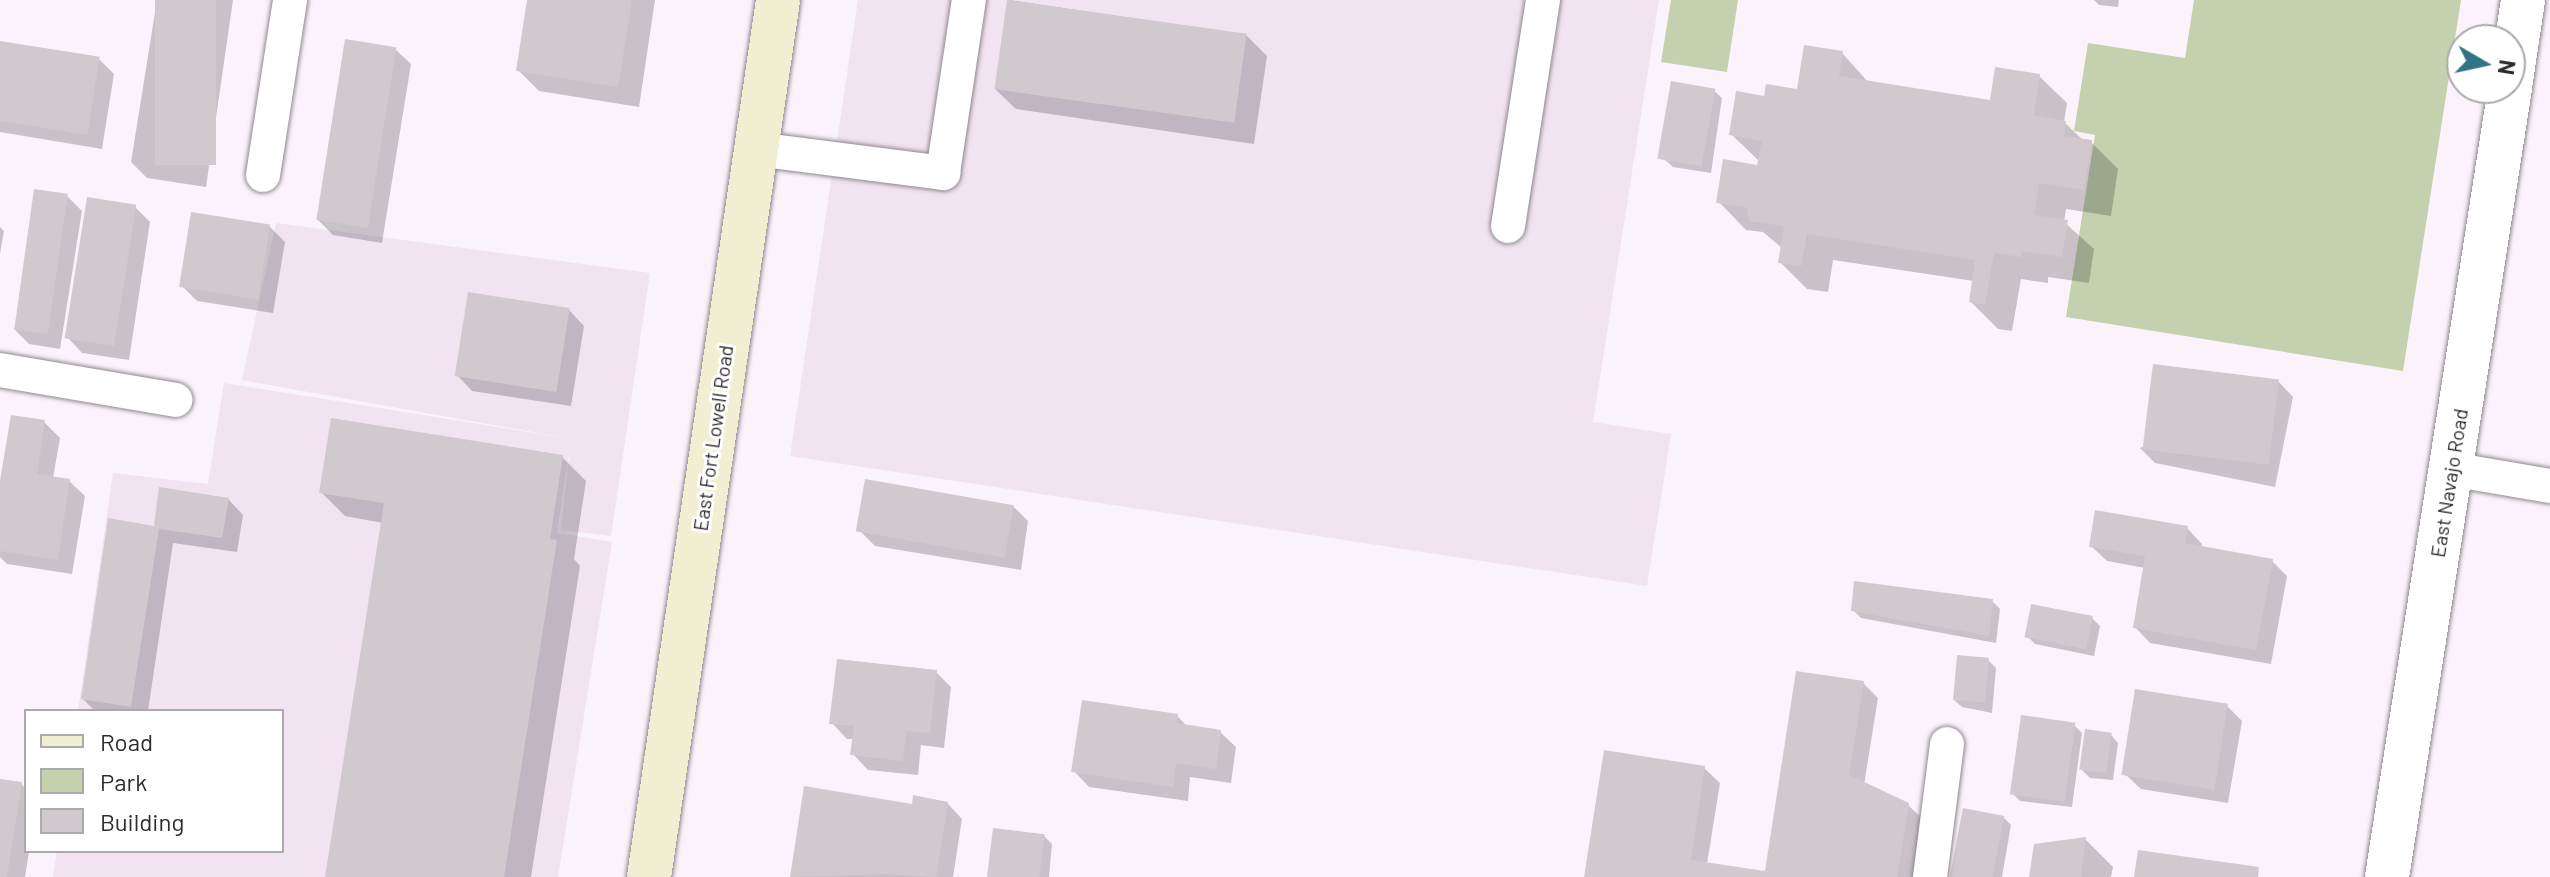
<!DOCTYPE html>
<html>
<head>
<meta charset="utf-8">
<style>
	body { margin:0 }
	#map { position:relative; width:2550px; height:877px; overflow:hidden; background:#fbf3fb; font-family:Barlow,sans-serif }
	div>[style] { position:absolute }
	[style*='--x'] { left:calc(var(--x)*1px); top:calc(var(--y)*1px); width:calc(var(--w)*1px); rotate:calc(var(--a)*1deg) }
	.built>* { inset:0; background:#f1e3f0 }
	.green>* { inset:0; background:#c5d1ae }
	.shadow>* { inset:0; background:#0003 }
	.building>* { inset:0; background:#d2c9cf; transform-origin:0 0 }
	.roads { filter:drop-shadow(0 0 2px #8f888f) drop-shadow(0 0 2px #8f888f) }
	.lane>* { height:34px; margin:-17px; padding:0 17px; transform-origin:17px; border-radius:17px; background:#fff }
	.street>* { height:44px; margin:-22px; padding:0 22px; transform-origin:22px; border-radius:22px; background:#fff }
	.secondary>* { height:44px; margin:-22px; padding:0 22px; transform-origin:22px; border-radius:22px; background:#f1efd1 }
	span { translate:-50% -50%; white-space:nowrap; text-align:center; line-height:1.15; -webkit-text-stroke:6px #fff; paint-order:stroke }
	.street-label { font-size:20px; color:#2e2b2e }
	.legend { position:absolute; left:24px; top:709px; width:260px; height:144px; box-sizing:border-box; background:#fff; border:2px solid #abaaab; margin:0; padding:10px 14px; list-style:none; font-size:24px; color:#2e2b2e }
	.legend li { display:flex; align-items:center; gap:16px; height:40px }
	.legend b { width:40px; border:2px solid #abaaab }
	.north { position:absolute; left:2446px; top:24px; width:80px; height:80px; box-sizing:border-box; background:#fff; border:2px solid #abaaab; border-radius:50%; rotate:99deg; font-size:22px; font-weight:700; line-height:32px; text-align:center; color:#2e2b2e }
	.north::after { content:''; display:block; margin:auto; width:28px; height:36px; background:#317485; clip-path:polygon(50% 0,100% 100%,50% 72%,0 100%) }
</style>
</head>
<body>
<div id="map">
	<div class="built">
		<div style="clip-path:polygon(858px 0,1659px 0,1593px 422px,1671px 434px,1647px 586px,790px 456px)"></div>
		<div style="clip-path:polygon(276px 223px,650px 273px,611px 536px,561px 530px,570px 448px,557px 533px,612px 542px,558px 877px,53px 877px,57px 851px,282px 851px,282px 711px,78px 711px,113px 473px,208px 484px,224px 383px,572px 439px,242px 380px)"></div>
	</div>
	<div class="green">
		<div style="clip-path:polygon(1671px 0,1738px 0,1727px 72px,1661px 62px)"></div>
		<div style="clip-path:polygon(2194px 0,2461px 0,2403px 371px,2066px 317px,2095px 135px,2074px 131px,2088px 43px,2185px 58px)"></div>
	</div>
	<div class="shadow">
		<div style="clip-path:polygon(157px 0,233px 0,206px 187px,147px 178px,131px 162px)"></div>
		<div style="clip-path:polygon(529px 0,655px 0,639px 107px,539px 91px,518px 70px)"></div>
		<div style="clip-path:polygon(1009px 0,1246px 35px,1267px 56px,1254px 144px,1016px 109px,995px 89px)"></div>
		<div style="clip-path:polygon(2094px 0,2119px 0,2118px 7px,2099px 5px)"></div>
		<div style="clip-path:polygon(0 43px,99px 59px,114px 74px,102px 149px,0 132px)"></div>
		<div style="clip-path:polygon(395px 49px,411px 64px,382px 243px,333px 235px,318px 220px)"></div>
		<div style="clip-path:polygon(1842px 53px,1869px 83px,1992px 103px,2039px 76px,2067px 103px,2064px 122px,2084px 141px,2091px 142px,2118px 169px,2111px 216px,2066px 209px,2064px 222px,2094px 249px,2089px 283px,2048px 277px,2048px 283px,2021px 279px,2012px 331px,1998px 329px,1971px 302px,1974px 281px,1833px 260px,1828px 292px,1807px 289px,1780px 262px,1782px 248px,1763px 232px,1746px 230px,1719px 202px,1759px 168px,1760px 162px,1731px 134px,1766px 99px,1799px 91px)"></div>
		<div style="clip-path:polygon(1714px 91px,1722px 98px,1711px 173px,1673px 167px,1665px 160px)"></div>
		<div style="clip-path:polygon(67px 196px,82px 211px,60px 349px,29px 344px,14px 329px)"></div>
		<div style="clip-path:polygon(135px 207px,150px 222px,129px 360px,82px 353px,67px 337px)"></div>
		<div style="clip-path:polygon(269px 226px,285px 242px,273px 313px,197px 301px,182px 286px)"></div>
		<div style="clip-path:polygon(0 227px,4px 231px,0 254px)"></div>
		<div style="clip-path:polygon(569px 310px,584px 326px,571px 406px,472px 391px,457px 375px)"></div>
		<div style="clip-path:polygon(2278px 381px,2293px 397px,2275px 487px,2155px 463px,2140px 448px)"></div>
		<div style="clip-path:polygon(44px 422px,60px 438px,53px 478px,69px 481px,85px 496px,72px 574px,7px 564px,0 557px,0 494px)"></div>
		<div style="clip-path:polygon(562px 457px,586px 481px,574px 559px,580px 566px,531px 877px,327px 877px,383px 523px,345px 516px,321px 492px)"></div>
		<div style="clip-path:polygon(228px 499px,243px 515px,237px 552px,173px 543px,148px 711px,95px 711px,83px 699px,156px 528px)"></div>
		<div style="clip-path:polygon(1013px 506px,1028px 521px,1021px 570px,875px 546px,859px 530px)"></div>
		<div style="clip-path:polygon(2187px 528px,2202px 544px,2201px 548px,2272px 561px,2287px 576px,2271px 664px,2150px 643px,2135px 627px,2145px 568px,2107px 561px,2091px 546px)"></div>
		<div style="clip-path:polygon(1992px 601px,2000px 609px,1996px 643px,1861px 618px,1853px 610px)"></div>
		<div style="clip-path:polygon(2092px 618px,2100px 626px,2094px 656px,2035px 644px,2027px 636px)"></div>
		<div style="clip-path:polygon(1988px 660px,1996px 668px,1992px 713px,1962px 707px,1954px 700px)"></div>
		<div style="clip-path:polygon(936px 672px,951px 687px,944px 748px,921px 745px,918px 775px,868px 770px,853px 754px,854px 739px,847px 739px,832px 723px)"></div>
		<div style="clip-path:polygon(1863px 683px,1878px 698px,1864px 785px,1908px 805px,1924px 820px,1915px 877px,1586px 877px,1704px 768px,1720px 783px,1707px 864px,1767px 874px)"></div>
		<div style="clip-path:polygon(2227px 706px,2242px 721px,2228px 803px,2141px 789px,2125px 774px)"></div>
		<div style="clip-path:polygon(1177px 716px,1187px 726px,1220px 732px,1236px 747px,1231px 783px,1190px 777px,1188px 801px,1089px 787px,1074px 771px)"></div>
		<div style="clip-path:polygon(2074px 725px,2082px 733px,2072px 807px,2020px 801px,2012px 793px)"></div>
		<div style="clip-path:polygon(2111px 735px,2118px 743px,2113px 780px,2090px 778px,2082px 770px)"></div>
		<div style="clip-path:polygon(0 781px,21px 784px,26px 789px,29px 851px,25px 877px,0 877px)"></div>
		<div style="clip-path:polygon(806px 788px,913px 806px,947px 803px,962px 819px,953px 877px,792px 877px)"></div>
		<div style="clip-path:polygon(2003px 817px,2011px 825px,2002px 877px,1953px 877px)"></div>
		<div style="clip-path:polygon(1044px 836px,1052px 844px,1049px 877px,990px 877px)"></div>
		<div style="clip-path:polygon(2086px 840px,2113px 867px,2111px 877px,2031px 877px)"></div>
	</div>
	<div class="building">
		<div style="left:155px;top:0;width:61px;height:165px"></div>
		<div style="clip-path:polygon(527px 0,632px 0,618px 87px,516px 71px)"></div>
		<div style="left:1007px;top:0;width:242px;height:90px;rotate:8deg"></div>
		<div style="left:345px;top:39px;width:52px;height:183px;rotate:9deg"></div>
		<div style="left:0;top:41px;width:101px;height:79px;rotate:9deg"></div>
		<div style="clip-path:polygon(1804px 45px,1843px 51px,1839px 76px,1990px 100px,1995px 67px,2040px 74px,2034px 115px,2066px 121px,2064px 136px,2092px 140px,2084px 190px,2039px 183px,2034px 215px,2068px 220px,2062px 257px,2022px 251px,2022px 257px,1994px 253px,1985px 305px,1969px 302px,1975px 260px,1807px 234px,1801px 266px,1778px 263px,1784px 226px,1749px 221px,1747px 208px,1716px 203px,1723px 159px,1757px 165px,1762px 141px,1729px 135px,1736px 91px,1764px 96px,1766px 84px,1797px 89px)"></div>
		<div style="left:1671px;top:81px;width:45px;height:79px;rotate:10deg"></div>
		<div style="left:34px;top:189px;width:34px;height:142px;rotate:8deg"></div>
		<div style="left:87px;top:197px;width:50px;height:143px;rotate:9deg"></div>
		<div style="left:191px;top:212px;width:80px;height:76px;rotate:9deg"></div>
		<div style="left:468px;top:292px;width:103px;height:85px;rotate:9deg"></div>
		<div style="left:2153px;top:364px;width:127px;height:86px;rotate:7deg"></div>
		<div style="clip-path:polygon(11px 415px,45px 420px,37px 474px,70px 479px,58px 560px,0 551px,0 481px)"></div>
		<div style="clip-path:polygon(331px 418px,563px 455px,550px 539px,557px 540px,504px 877px,325px 877px,384px 503px,319px 493px)"></div>
		<div style="left:865px;top:479px;width:151px;height:53px;rotate:10deg"></div>
		<div style="clip-path:polygon(159px 487px,229px 498px,222px 538px,159px 529px,131px 707px,81px 699px,108px 518px,154px 526px)"></div>
		<div style="clip-path:polygon(2095px 510px,2188px 526px,2185px 543px,2273px 559px,2256px 650px,2133px 628px,2145px 556px,2089px 547px)"></div>
		<div style="clip-path:polygon(1854px 581px,1993px 599px,1989px 636px,1851px 611px)"></div>
		<div style="left:2031px;top:604px;width:63px;height:34px;rotate:11deg"></div>
		<div style="left:1957px;top:655px;width:32px;height:45px;rotate:5deg"></div>
		<div style="clip-path:polygon(837px 659px,937px 670px,930px 733px,906px 731px,903px 761px,850px 755px,854px 726px,829px 724px)"></div>
		<div style="clip-path:polygon(1796px 671px,1864px 681px,1849px 775px,1909px 803px,1897px 877px,1584px 877px,1604px 750px,1705px 766px,1691px 860px,1765px 871px)"></div>
		<div style="left:2135px;top:689px;width:94px;height:87px;rotate:9deg"></div>
		<div style="clip-path:polygon(1082px 700px,1178px 714px,1177px 723px,1221px 730px,1216px 769px,1176px 763px,1173px 787px,1071px 772px)"></div>
		<div style="left:2021px;top:715px;width:55px;height:80px;rotate:8deg"></div>
		<div style="left:2085px;top:729px;width:27px;height:41px;rotate:8deg"></div>
		<div style="clip-path:polygon(0 779px,22px 782px,7px 877px,0 877px)"></div>
		<div style="clip-path:polygon(804px 786px,912px 804px,913px 795px,948px 802px,936px 877px,886px 874px,790px 877px)"></div>
		<div style="left:1963px;top:808px;width:42px;height:70px;rotate:11deg"></div>
		<div style="left:993px;top:828px;width:52px;height:49px;rotate:7deg"></div>
		<div style="clip-path:polygon(2086px 837px,2081px 877px,2029px 877px,2034px 844px)"></div>
		<div style="clip-path:polygon(2138px 850px,2259px 867px,2258px 877px,2134px 877px)"></div>
	</div>
	<div class="roads">
		<div class="lane">
			<div style="--x:756;--y:149;--w:189;--a:7.3"></div>
			<div style="--x:943;--y:173;--w:175;--a:-81.5"></div>
			<div style="--x:263;--y:175;--w:177;--a:-81.2"></div>
			<div style="--x:1508;--y:226;--w:229;--a:-81.2"></div>
			<div style="--x:0;--y:370;--w:178;--a:9.7"></div>
			<div style="--x:2451;--y:469;--w:100;--a:9.7"></div>
			<div style="--x:1930;--y:877;--w:134;--a:-82.7"></div>
		</div>
		<div class="street">
			<div style="--x:2510;--y:87;--w:88;--a:-81.5"></div>
			<div style="--x:2387;--y:877;--w:799;--a:-81.14"></div>
		</div>
		<div class="secondary">
			<div style="--x:649;--y:877;--w:886;--a:-81.63"></div>
		</div>
	</div>
	<div class="street-label">
		<span style="left:713px;top:438px;rotate:-82deg">East Fort Lowell Road</span>
		<span style="left:2449px;top:483px;rotate:-81deg">East Navajo Road</span>
	</div>
	<ul class="legend">
	<li><b style="height:10px;background:#f1efd1"></b>Road</li>
	<li><b style="height:22px;background:#c5d1ae"></b>Park</li>
	<li><b style="height:22px;background:#d2c9cf"></b>Building</li>
	</ul>
	<div class="north">N</div>
</div>
</body>
</html>
